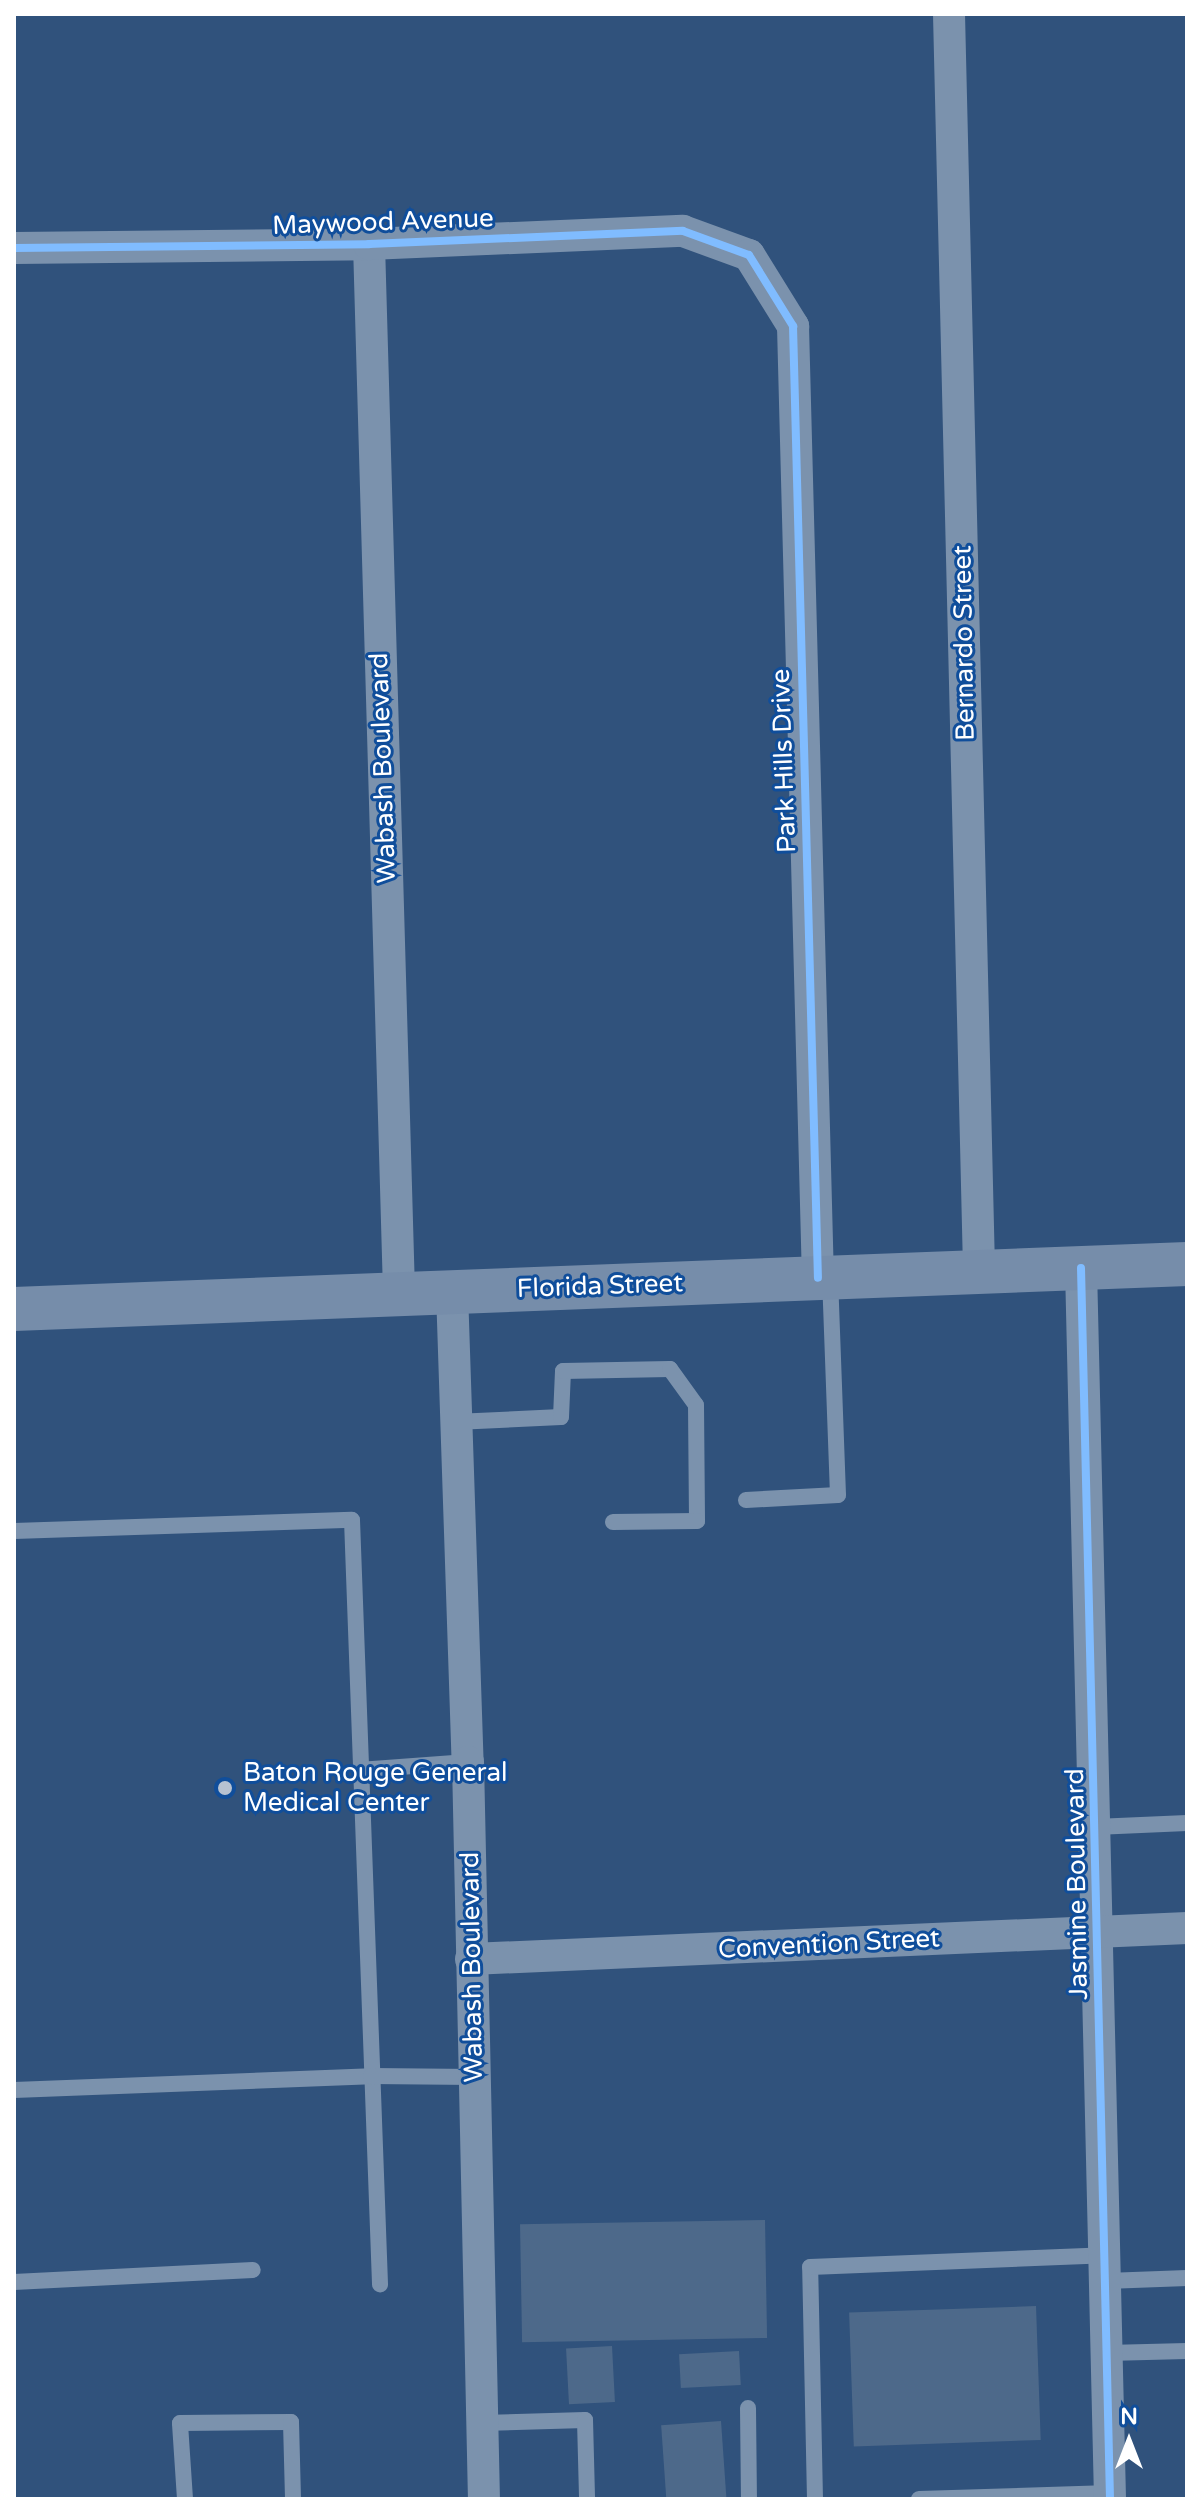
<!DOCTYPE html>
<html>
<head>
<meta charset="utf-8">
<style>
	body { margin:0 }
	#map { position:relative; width:1201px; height:2513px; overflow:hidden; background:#30527c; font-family:"Varela Round",sans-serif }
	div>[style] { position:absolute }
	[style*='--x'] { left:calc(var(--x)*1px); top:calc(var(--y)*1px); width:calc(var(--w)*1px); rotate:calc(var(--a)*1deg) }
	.building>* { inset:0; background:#4d698a; transform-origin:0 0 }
	.service>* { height:16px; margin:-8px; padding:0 8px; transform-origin:8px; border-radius:8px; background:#7b92ad }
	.minor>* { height:32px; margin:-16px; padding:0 16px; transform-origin:16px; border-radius:16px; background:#7b92ad }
	.secondary>* { height:44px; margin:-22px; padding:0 22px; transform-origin:22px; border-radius:22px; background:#768daa }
	.cycleway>* { height:8px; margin:-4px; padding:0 4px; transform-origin:4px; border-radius:4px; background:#80bcff }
	.dots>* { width:22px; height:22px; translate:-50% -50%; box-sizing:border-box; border:4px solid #104e9b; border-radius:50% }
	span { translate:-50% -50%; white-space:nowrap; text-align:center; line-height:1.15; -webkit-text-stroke:6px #104e9b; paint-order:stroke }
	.street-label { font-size:26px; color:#fff }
	.poi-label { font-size:26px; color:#fff }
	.left { translate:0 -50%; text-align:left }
	.frame { position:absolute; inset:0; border:16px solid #fff; pointer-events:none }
	.north { position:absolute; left:1089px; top:2401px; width:80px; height:80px; -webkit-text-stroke:6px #104e9b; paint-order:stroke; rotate:0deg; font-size:22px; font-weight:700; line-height:32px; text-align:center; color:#fff }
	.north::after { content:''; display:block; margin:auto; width:28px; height:36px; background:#fff; clip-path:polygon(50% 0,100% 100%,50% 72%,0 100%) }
</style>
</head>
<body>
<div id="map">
	<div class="building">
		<div style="left:765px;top:2220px;width:118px;height:245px;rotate:89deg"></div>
		<div style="left:1036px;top:2306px;width:134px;height:187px;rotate:88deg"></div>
		<div style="left:612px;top:2346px;width:56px;height:46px;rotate:87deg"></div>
		<div style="left:739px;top:2351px;width:34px;height:60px;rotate:87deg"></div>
		<div style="left:721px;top:2421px;width:78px;height:60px;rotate:86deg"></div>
	</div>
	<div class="service">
		<div style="--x:455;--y:1422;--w:106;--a:-2.7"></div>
		<div style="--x:561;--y:1417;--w:46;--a:-87.5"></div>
		<div style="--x:563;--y:1371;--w:107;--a:-1.1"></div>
		<div style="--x:670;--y:1369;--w:44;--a:54.2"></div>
		<div style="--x:696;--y:1405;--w:116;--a:89.5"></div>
		<div style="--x:697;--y:1521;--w:84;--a:179.3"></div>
		<div style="--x:746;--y:1500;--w:92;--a:-3.1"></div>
		<div style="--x:838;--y:1495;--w:215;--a:-92.1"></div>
		<div style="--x:14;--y:1531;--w:338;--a:-1.9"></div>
		<div style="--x:352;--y:1520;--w:765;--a:87.9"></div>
		<div style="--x:359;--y:1770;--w:109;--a:-4.2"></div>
		<div style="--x:1095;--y:1827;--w:92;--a:-2.5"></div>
		<div style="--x:14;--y:2090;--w:357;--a:-2.2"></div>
		<div style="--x:371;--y:2076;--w:103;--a:0.6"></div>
		<div style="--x:1106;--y:2281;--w:81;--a:-2.1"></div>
		<div style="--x:14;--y:2282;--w:239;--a:-2.9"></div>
		<div style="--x:1107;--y:2353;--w:80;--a:-1.4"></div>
		<div style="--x:748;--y:2408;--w:91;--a:89.4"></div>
		<div style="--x:482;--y:2423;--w:103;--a:-1.7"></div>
		<div style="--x:585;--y:2420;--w:79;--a:88.5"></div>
		<div style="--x:185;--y:2499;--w:76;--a:-93.8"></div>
		<div style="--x:180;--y:2423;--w:111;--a:-0.5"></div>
		<div style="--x:291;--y:2422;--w:77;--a:88.5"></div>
		<div style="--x:815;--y:2499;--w:232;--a:-91.2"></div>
		<div style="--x:810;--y:2267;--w:295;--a:-2.3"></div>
		<div style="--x:919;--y:2499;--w:191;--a:-1.8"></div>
	</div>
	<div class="minor">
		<div style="--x:949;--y:14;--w:1258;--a:88.63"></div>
		<div style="--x:369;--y:244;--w:1049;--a:88.36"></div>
		<div style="--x:14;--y:248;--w:355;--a:-0.6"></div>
		<div style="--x:369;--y:244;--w:314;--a:-2.4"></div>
		<div style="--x:683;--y:231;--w:70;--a:20"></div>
		<div style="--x:749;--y:255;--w:84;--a:58.2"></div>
		<div style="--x:793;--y:326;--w:952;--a:88.5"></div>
		<div style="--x:1081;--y:1268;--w:1231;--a:88.65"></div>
		<div style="--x:452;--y:1291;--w:471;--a:88.1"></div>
		<div style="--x:468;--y:1762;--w:737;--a:88.76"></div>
		<div style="--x:471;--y:1959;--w:717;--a:-2.48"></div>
	</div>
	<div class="secondary">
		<div style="--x:14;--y:1309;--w:1174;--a:-2.2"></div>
	</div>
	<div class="cycleway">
		<div style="--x:14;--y:248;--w:355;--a:-0.6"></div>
		<div style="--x:369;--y:244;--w:314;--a:-2.4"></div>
		<div style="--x:683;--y:231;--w:70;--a:20"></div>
		<div style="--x:749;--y:255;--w:84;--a:58.2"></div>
		<div style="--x:793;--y:326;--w:952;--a:88.5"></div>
		<div style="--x:1081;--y:1268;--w:1231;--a:88.65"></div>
	</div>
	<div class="dots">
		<div style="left:225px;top:1788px;background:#b7c2d1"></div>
	</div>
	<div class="street-label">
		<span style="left:383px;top:222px;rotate:-2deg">Maywood Avenue</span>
		<span style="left:964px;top:643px;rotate:-91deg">Bernardo Street</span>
		<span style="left:784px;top:761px;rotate:-92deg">Park Hills Drive</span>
		<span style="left:383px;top:768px;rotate:-92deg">Wabash Boulevard</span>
		<span style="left:600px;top:1286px;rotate:-2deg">Florida Street</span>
		<span style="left:1077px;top:1884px;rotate:-91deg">Jasmine Boulevard</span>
		<span style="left:829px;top:1944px;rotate:-3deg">Convention Street</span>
		<span style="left:472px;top:1967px;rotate:-91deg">Wabash Boulevard</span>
	</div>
	<div class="poi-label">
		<span class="left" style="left:243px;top:1788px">Baton Rouge General<br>Medical Center</span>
	</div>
	<div class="frame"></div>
	<div class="north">N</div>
</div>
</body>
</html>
